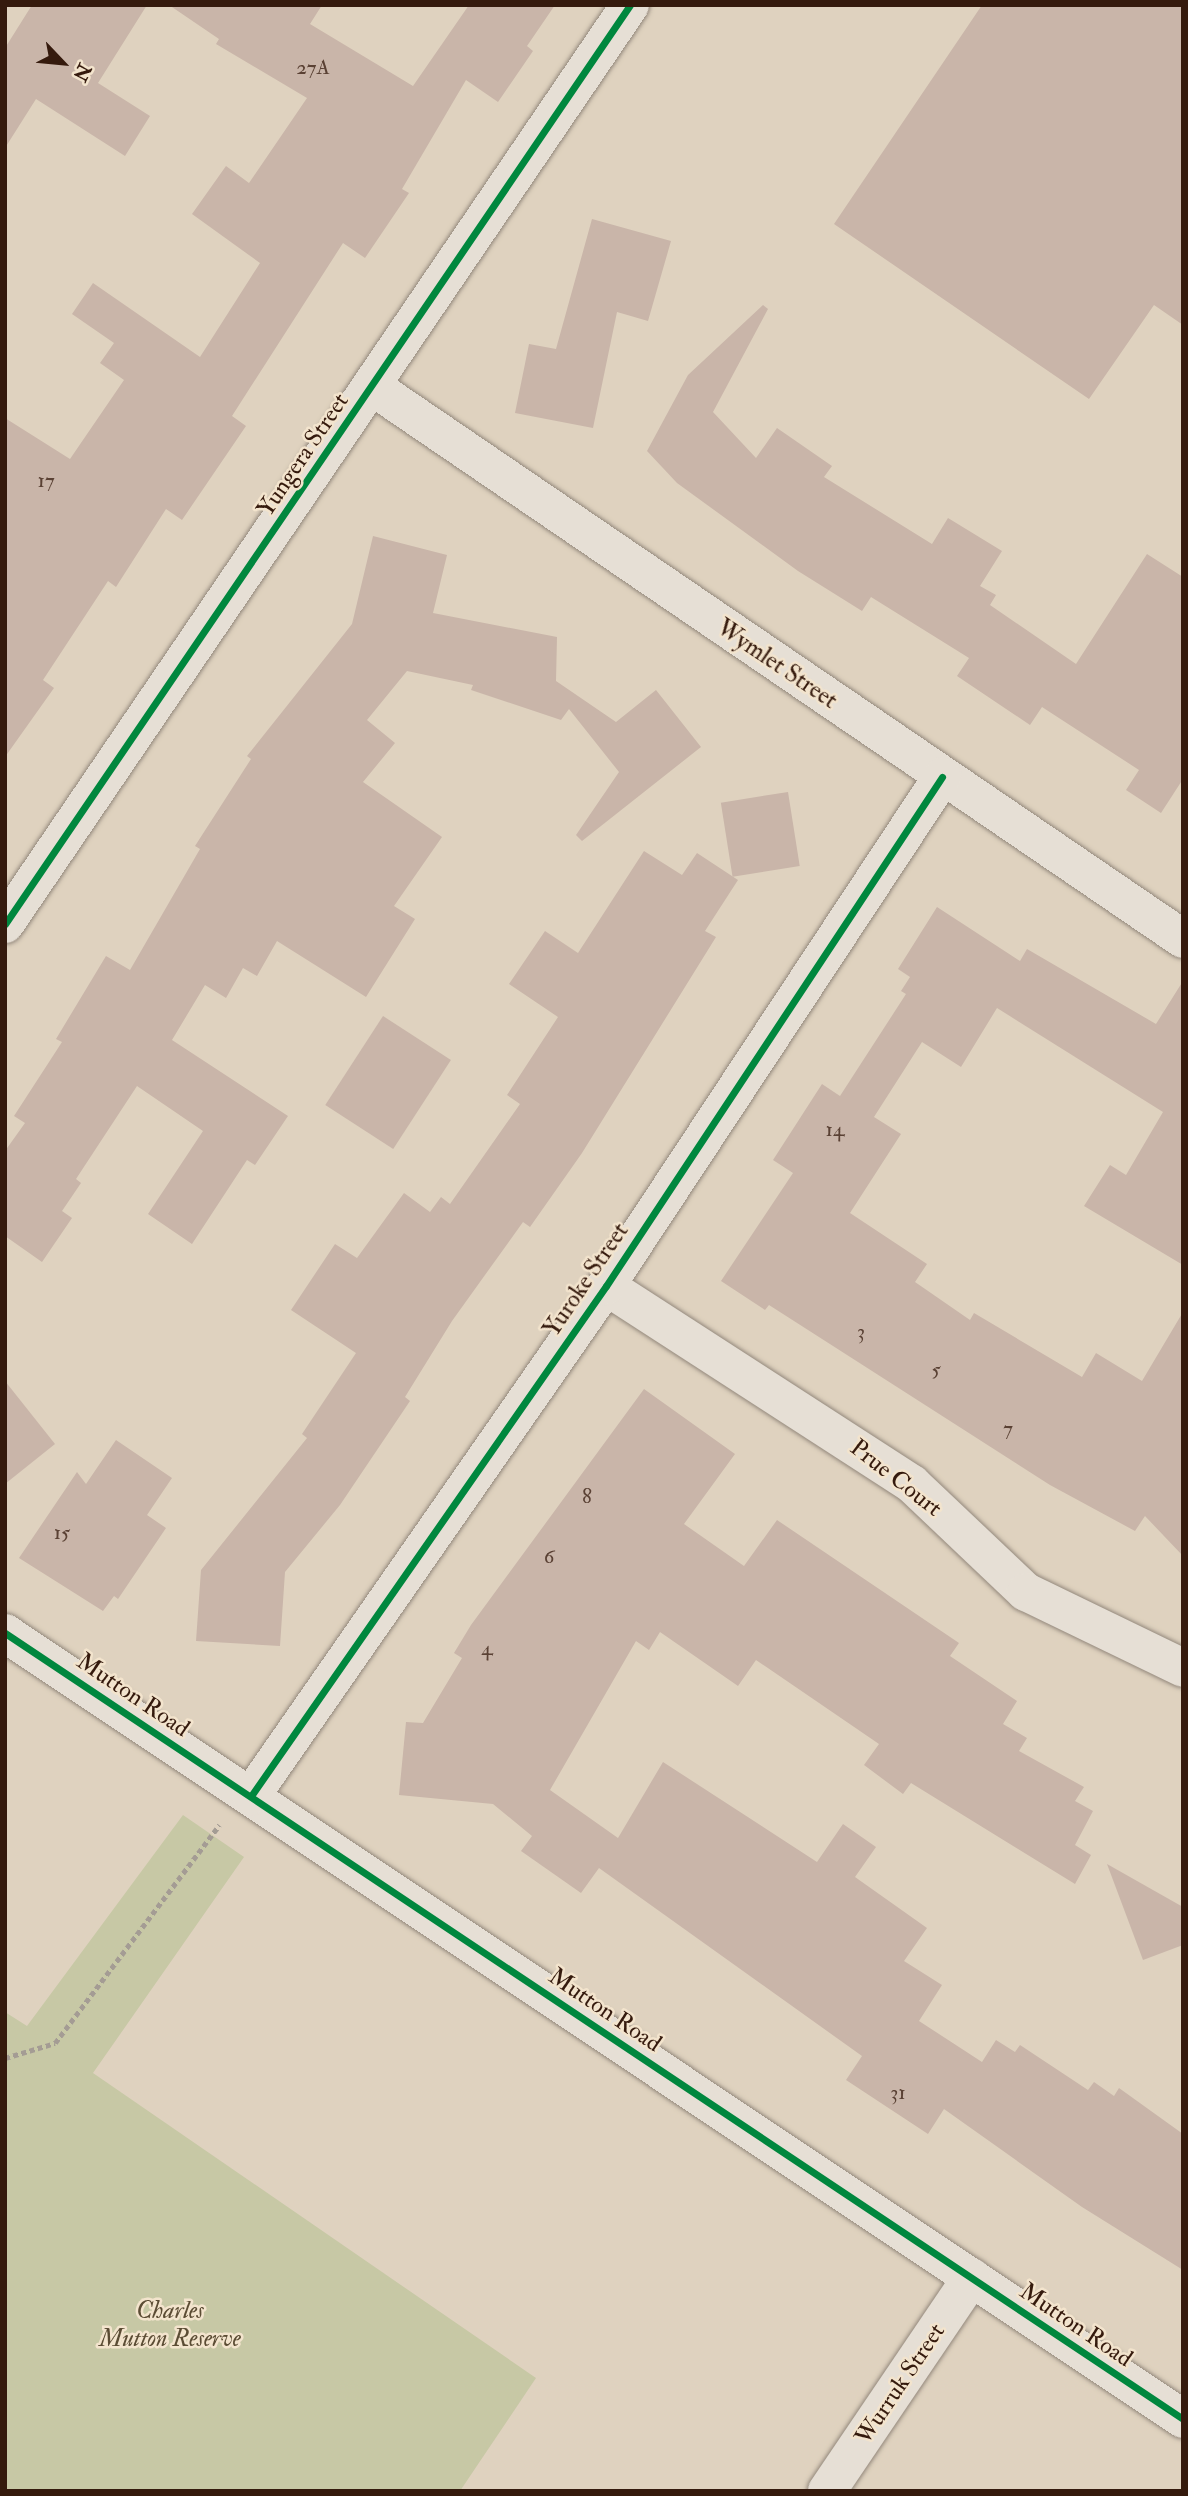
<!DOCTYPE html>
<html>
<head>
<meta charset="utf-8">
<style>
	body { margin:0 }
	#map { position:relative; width:1188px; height:2496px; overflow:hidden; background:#dfd2bf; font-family:"IM FELL Double Pica",serif }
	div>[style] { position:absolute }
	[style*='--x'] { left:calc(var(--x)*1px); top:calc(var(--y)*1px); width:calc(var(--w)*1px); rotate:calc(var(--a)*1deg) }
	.green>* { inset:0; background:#c7c8a5 }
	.building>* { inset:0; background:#c9b5a9; transform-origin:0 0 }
	.path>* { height:4.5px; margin-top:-2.25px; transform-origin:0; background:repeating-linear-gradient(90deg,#a49c94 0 5px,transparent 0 8.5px) }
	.roads { filter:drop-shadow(0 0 2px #93887c) drop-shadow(0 0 2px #93887c) }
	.minor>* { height:38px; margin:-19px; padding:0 19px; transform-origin:19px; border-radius:19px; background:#e6dfd5 }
	.cycleway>* { height:7px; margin:-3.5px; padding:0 3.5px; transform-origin:3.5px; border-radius:3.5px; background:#00873e }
	span { translate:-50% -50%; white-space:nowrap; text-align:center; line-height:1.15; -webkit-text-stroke:5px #f3e4cd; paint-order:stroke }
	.number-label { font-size:21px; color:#5a4134 }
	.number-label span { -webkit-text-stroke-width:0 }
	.street-label { font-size:24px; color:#351a0d }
	.park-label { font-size:24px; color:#5b4c34; font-style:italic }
	.frame { position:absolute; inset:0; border:7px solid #351a0d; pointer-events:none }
	.north { position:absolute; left:28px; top:28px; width:70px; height:70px; -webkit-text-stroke:5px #f3e4cd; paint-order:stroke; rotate:116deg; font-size:19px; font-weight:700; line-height:28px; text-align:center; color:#351a0d }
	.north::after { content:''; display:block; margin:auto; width:24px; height:32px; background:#351a0d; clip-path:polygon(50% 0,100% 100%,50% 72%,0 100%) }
</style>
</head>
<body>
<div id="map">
	<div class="green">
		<div style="clip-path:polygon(183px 1815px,244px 1857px,93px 2073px,536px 2378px,460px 2491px,5px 2491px,5px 2012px,27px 2026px)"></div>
	</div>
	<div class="building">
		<div style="clip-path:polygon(32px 5px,147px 5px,98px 83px,150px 116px,125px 156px,36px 99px,5px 148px,5px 48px)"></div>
		<div style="clip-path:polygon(169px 5px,322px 5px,310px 24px,413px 86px,469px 5px,555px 5px,527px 46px,533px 51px,498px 102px,466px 80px,402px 189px,409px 193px,365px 258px,343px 243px,232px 416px,246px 426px,182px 520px,166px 509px,116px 587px,108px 581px,43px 680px,54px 688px,5px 757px,5px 418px,70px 459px,124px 380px,100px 363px,114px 343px,72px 314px,93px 283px,200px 357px,260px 263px,192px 214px,226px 166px,249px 183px,307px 98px,216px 44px,219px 39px)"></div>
		<div style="clip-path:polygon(982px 5px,1183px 5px,1183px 325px,1154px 305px,1089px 399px,834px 224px)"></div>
		<div style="clip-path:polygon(592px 219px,671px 241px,648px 321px,617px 312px,593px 428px,515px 413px,529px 344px,556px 349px)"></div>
		<div style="clip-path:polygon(763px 305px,768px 309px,713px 412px,756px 458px,777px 428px,832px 466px,824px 477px,932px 544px,948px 518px,1002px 551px,980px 586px,996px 595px,990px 605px,1076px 664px,1147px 554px,1183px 577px,1183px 779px,1161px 813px,1126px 790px,1139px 770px,1042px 707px,1030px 725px,957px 676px,969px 658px,871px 597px,862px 611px,798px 571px,677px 483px,647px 451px,688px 375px)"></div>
		<div style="clip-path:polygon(373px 536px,447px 555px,433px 613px,557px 637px,556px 681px,616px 722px,656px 690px,701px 747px,582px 841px,576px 835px,619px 772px,569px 709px,561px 720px,471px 690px,473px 685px,407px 671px,367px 720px,395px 743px,363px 782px,442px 837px,394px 906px,415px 919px,366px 997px,277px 941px,257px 976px,243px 968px,226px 998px,205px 985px,172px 1040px,288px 1116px,255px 1165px,247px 1160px,192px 1244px,148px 1214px,203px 1131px,137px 1086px,76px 1179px,81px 1183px,62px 1211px,72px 1218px,42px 1262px,5px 1236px,5px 1151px,25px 1123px,14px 1116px,62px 1042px,56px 1039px,106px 956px,130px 970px,200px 849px,195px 846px,251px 759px,247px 756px,352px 624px)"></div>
		<div style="left:788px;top:792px;width:75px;height:68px;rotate:81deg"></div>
		<div style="clip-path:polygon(644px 851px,682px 875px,697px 853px,738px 880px,705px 931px,716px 937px,582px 1153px,530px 1227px,523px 1222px,452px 1321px,405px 1397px,410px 1401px,340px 1505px,285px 1572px,280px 1646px,196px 1641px,201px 1570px,307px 1438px,302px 1434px,356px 1353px,291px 1310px,335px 1244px,357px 1258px,404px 1193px,430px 1212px,441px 1197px,450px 1204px,520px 1104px,507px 1095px,558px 1017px,509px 984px,545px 931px,578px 953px)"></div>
		<div style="clip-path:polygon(937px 907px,1020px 961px,1027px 949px,1156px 1024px,1183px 981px,1183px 1265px,1084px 1206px,1110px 1165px,1126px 1175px,1163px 1112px,997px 1008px,961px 1067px,922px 1042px,874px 1117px,901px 1134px,850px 1213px,927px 1264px,915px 1282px,970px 1320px,974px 1313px,1082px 1377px,1096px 1353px,1142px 1381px,1183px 1312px,1183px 1556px,1145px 1516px,1135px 1531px,1050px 1485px,769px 1305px,765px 1310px,721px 1281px,793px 1173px,773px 1160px,822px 1084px,840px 1096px,906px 994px,901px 991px,910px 977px,898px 969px)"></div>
		<div style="left:383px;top:1016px;width:81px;height:106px;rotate:33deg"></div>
		<div style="clip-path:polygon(5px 1381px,55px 1444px,5px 1484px)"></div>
		<div style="clip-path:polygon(644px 1389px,735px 1454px,684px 1524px,744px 1566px,777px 1520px,959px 1643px,950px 1656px,1017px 1701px,1003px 1724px,1027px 1738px,1019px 1751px,1084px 1787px,1075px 1801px,1093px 1811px,1075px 1845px,1091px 1855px,1075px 1884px,911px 1783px,903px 1794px,864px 1765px,879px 1744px,756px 1660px,738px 1686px,660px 1632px,649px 1650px,636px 1641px,550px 1790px,618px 1838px,663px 1762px,817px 1862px,843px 1824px,876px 1847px,855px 1877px,927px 1928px,904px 1961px,942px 1985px,919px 2021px,982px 2062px,996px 2040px,1015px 2052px,1020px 2045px,1088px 2090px,1094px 2082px,1114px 2096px,1119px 2088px,1183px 2134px,1183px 2270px,1082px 2207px,944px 2109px,928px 2134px,846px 2080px,862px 2056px,599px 1868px,581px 1893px,521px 1851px,532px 1836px,493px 1804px,399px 1795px,406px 1722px,423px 1723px,462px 1658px,454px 1653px,471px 1625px)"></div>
		<div style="clip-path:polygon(116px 1440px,172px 1478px,147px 1515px,166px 1528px,118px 1599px,114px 1596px,103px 1611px,19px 1558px,77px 1472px,86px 1484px)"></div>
		<div style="clip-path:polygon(1107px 1864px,1183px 1907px,1183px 1945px,1143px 1960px)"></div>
	</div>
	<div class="path">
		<div style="--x:5;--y:2058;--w:52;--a:-16.7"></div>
		<div style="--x:55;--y:2043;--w:273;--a:-53"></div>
	</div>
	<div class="roads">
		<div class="minor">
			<div style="--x:373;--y:387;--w:980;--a:34.27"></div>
			<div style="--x:5;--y:924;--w:1111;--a:-55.78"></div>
			<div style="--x:606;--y:1286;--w:364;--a:32.9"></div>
			<div style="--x:912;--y:1484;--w:157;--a:43.5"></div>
			<div style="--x:1026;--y:1592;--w:174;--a:25.8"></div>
			<div style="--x:5;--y:1633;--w:1416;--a:33.71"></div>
			<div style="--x:251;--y:1796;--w:621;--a:-55.16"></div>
			<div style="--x:606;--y:1286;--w:610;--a:-56.57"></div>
			<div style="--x:827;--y:2491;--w:258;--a:-55.9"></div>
		</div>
	</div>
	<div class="cycleway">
		<div style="--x:5;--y:924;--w:1111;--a:-55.78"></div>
		<div style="--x:5;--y:1633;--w:1416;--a:33.71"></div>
		<div style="--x:251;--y:1796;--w:621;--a:-55.16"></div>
		<div style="--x:606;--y:1286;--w:610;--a:-56.57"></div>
	</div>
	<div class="number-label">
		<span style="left:313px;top:68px">27A</span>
		<span style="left:46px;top:481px">17</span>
		<span style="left:835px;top:1130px">14</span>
		<span style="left:861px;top:1332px">3</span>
		<span style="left:936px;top:1370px">5</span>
		<span style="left:1008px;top:1429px">7</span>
		<span style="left:587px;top:1497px">8</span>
		<span style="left:62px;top:1533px">15</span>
		<span style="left:549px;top:1557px">6</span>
		<span style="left:487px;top:1649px">4</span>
		<span style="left:898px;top:2093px">31</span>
	</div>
	<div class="street-label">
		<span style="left:303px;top:455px;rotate:-56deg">Yungera Street</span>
		<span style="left:777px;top:664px;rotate:34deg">Wymlet Street</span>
		<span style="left:586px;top:1280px;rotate:-56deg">Yuroke Street</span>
		<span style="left:896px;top:1478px;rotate:38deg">Prue Court</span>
		<span style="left:133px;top:1695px;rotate:34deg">Mutton Road</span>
		<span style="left:605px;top:2010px;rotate:34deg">Mutton Road</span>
		<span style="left:1076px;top:2325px;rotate:34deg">Mutton Road</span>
		<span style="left:900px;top:2384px;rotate:-56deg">Wurruk Street</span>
	</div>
	<div class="park-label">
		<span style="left:170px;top:2325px">Charles<br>Mutton Reserve</span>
	</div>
	<div class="frame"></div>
	<div class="north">N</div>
</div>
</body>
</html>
